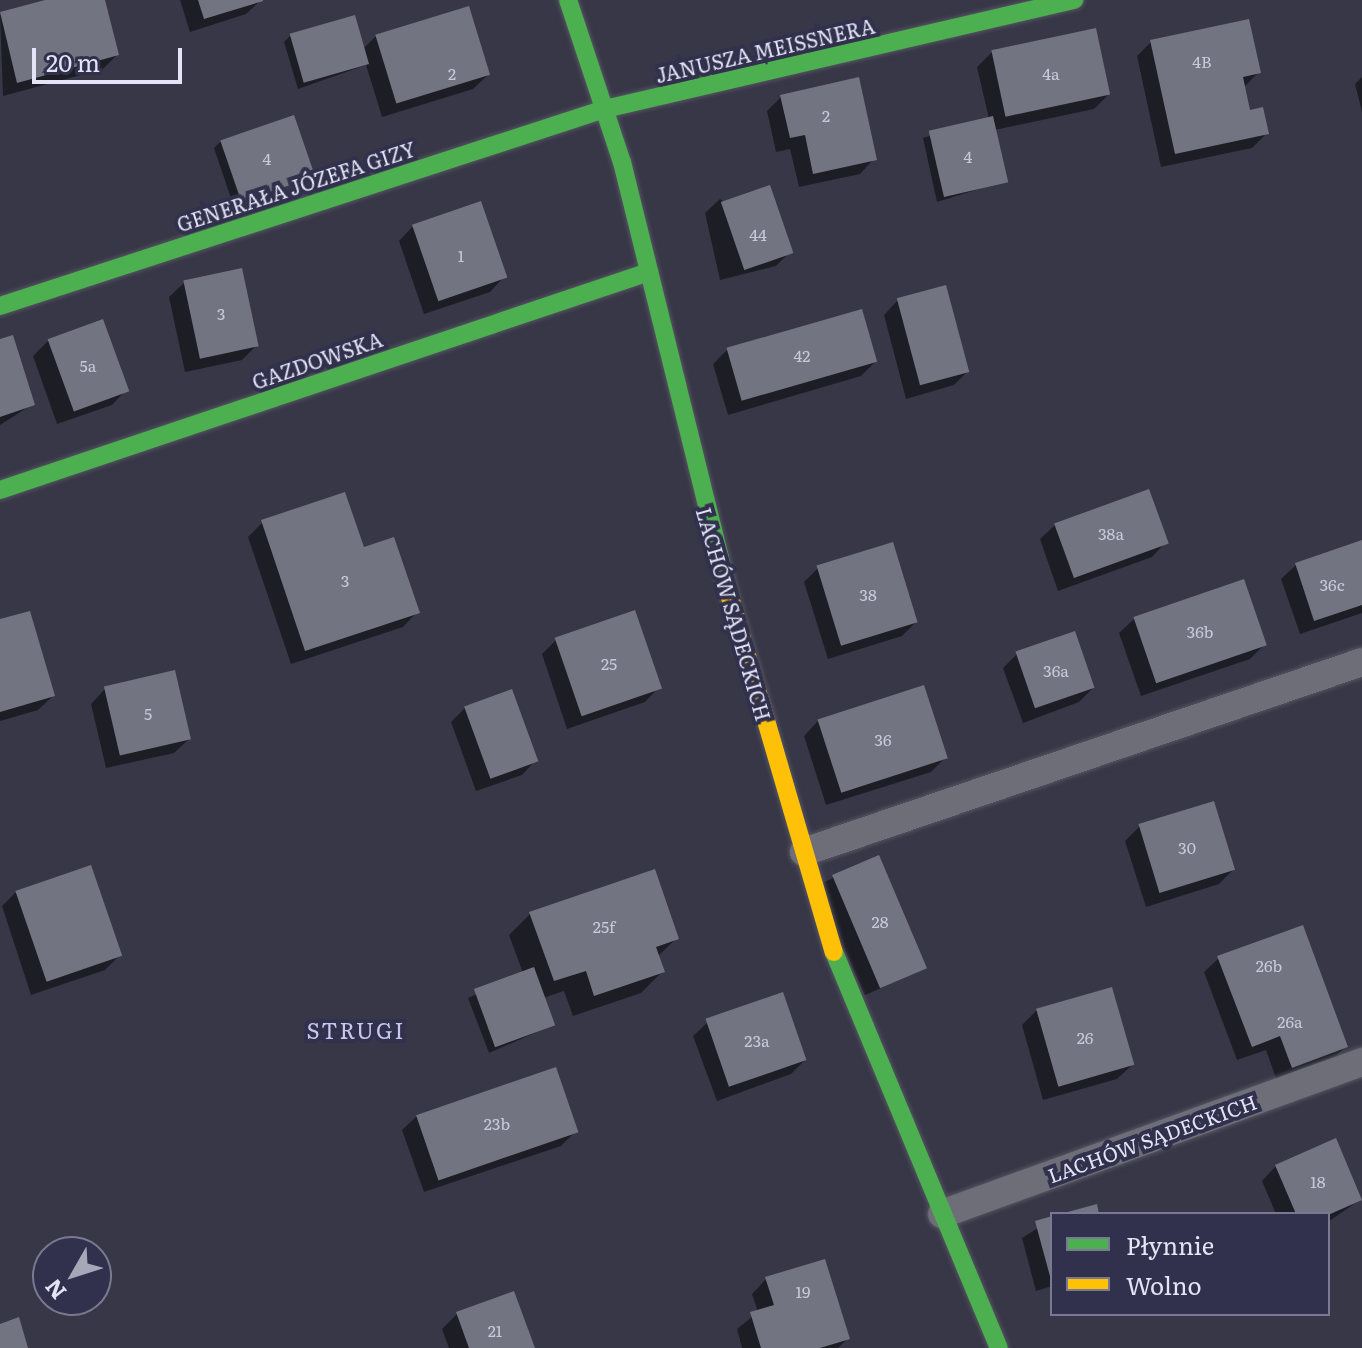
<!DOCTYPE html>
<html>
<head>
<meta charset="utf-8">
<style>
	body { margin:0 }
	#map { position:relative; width:1362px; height:1348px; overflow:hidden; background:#383747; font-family:Literata,serif }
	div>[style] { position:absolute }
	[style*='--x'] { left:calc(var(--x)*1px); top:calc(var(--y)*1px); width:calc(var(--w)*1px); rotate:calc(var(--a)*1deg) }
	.shadow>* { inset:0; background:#0007; transform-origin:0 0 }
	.building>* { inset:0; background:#737481; transform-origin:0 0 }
	.roads { filter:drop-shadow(0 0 2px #545461) drop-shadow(0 0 2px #545461) }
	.lane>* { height:28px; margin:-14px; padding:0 14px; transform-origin:14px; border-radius:14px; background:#6e6e79 }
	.fast>* { height:18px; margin:-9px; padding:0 9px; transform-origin:9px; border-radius:9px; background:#4caf50 }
	.slow>* { height:18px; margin:-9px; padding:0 9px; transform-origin:9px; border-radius:9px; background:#ffc107 }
	span { translate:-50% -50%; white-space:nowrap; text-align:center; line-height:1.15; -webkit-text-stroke:8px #32314d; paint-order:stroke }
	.number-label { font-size:16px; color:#c7c8d9 }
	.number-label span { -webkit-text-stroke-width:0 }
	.street-label { font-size:20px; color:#e3e4f6 }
	.neighbourhood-label { font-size:22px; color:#c7c8eb; letter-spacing:2px }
	.legend { position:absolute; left:1050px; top:1212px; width:280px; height:104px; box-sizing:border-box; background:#32314d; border:2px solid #797991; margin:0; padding:10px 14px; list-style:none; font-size:24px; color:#e3e4f6 }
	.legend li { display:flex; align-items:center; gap:16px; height:40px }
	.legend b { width:40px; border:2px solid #797991 }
	.north { position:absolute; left:32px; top:1236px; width:80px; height:80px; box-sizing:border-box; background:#32314d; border:2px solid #797991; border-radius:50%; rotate:231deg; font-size:22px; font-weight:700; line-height:32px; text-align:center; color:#e3e4f6 }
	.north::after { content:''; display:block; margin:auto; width:28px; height:36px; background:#a7a7b9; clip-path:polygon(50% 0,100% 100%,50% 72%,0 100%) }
	.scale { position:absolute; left:32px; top:48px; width:150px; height:36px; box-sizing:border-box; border:4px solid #e3e4f6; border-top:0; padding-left:10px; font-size:24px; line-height:28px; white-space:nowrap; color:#e3e4f6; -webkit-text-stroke:6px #32314d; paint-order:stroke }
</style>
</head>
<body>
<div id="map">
	<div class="shadow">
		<div style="clip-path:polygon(52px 0,103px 0,117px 55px,103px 69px,3px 96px,0 14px)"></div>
		<div style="clip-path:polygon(180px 0,261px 0,246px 14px,190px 32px)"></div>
		<div style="clip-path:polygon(291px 35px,363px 49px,376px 36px,488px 75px,473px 89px,382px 117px,366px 65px,298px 89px,284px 42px)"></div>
		<div style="clip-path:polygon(1151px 42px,1259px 72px,1243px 88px,1249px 112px,1267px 133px,1252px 148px,1161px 167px,1137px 56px)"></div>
		<div style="clip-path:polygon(992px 52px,1108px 95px,1094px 109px,995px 130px,1005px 181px,937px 202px,923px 138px,989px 119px,977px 67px)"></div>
		<div style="clip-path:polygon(1362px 77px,1362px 112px,1355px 84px)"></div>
		<div style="clip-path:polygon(781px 97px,874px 159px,860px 174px,799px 187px,790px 149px,776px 152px,767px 111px)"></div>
		<div style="clip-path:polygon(221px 141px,312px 176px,234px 207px,214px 148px)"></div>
		<div style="clip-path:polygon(720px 199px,790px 252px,776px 266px,720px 280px,705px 213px)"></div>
		<div style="clip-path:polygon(413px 226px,504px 277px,490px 292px,424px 314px,399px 241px)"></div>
		<div style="clip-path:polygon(184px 283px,257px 345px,242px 360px,185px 372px,169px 297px)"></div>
		<div style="clip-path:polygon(898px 300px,968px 371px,954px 385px,906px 399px,884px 315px)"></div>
		<div style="clip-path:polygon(102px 322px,126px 390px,112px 405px,57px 424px,33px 356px,48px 341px)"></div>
		<div style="clip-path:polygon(0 341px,33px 404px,0 425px)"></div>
		<div style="clip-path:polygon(728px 349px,875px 362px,861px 376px,728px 415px,713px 364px)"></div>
		<div style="clip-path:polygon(1148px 491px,1166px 542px,1152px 557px,1058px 591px,1040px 539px,1055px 525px)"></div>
		<div style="clip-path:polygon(263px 522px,362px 549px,417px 612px,403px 627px,291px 664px,248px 537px)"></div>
		<div style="clip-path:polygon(1362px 542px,1362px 613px,1300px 634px,1281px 579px,1296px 565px)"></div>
		<div style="clip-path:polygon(818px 568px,916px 622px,902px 636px,828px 659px,804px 582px)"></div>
		<div style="clip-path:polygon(1134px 619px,1264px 645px,1250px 659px,1141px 696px,1119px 633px)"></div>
		<div style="clip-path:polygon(0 621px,53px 696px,38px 710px,0 721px)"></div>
		<div style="clip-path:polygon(556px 640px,659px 687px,645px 702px,567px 729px,542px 654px)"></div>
		<div style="clip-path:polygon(1017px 654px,1093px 688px,1079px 702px,1023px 723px,1003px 668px)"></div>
		<div style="clip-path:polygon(105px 689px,189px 739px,174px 753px,106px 768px,91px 704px)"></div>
		<div style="clip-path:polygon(465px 708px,536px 760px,522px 775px,476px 791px,451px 722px)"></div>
		<div style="clip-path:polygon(818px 721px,946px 757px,931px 772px,826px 805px,804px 736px)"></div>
		<div style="clip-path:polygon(1140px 826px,1233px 870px,1219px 884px,1146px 907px,1125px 841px)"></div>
		<div style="left:878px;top:858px;width:120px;height:68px;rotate:66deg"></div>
		<div style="clip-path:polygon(16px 892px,120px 955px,105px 970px,31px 995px,2px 906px)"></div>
		<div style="clip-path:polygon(530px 914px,676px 939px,657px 957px,662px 972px,641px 993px,573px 1016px,564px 991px,543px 998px,553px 1025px,489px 1053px,468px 998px,523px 973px,509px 935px)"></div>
		<div style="clip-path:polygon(1219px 958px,1346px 1046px,1331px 1061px,1277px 1081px,1266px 1050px,1237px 1060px,1204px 972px)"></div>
		<div style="clip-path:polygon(1037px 1010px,1132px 1065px,1117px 1079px,1043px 1100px,1022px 1025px)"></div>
		<div style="clip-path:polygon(708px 1022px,805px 1060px,791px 1074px,717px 1101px,693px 1036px)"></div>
		<div style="clip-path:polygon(417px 1116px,575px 1132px,561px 1146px,424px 1192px,402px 1130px)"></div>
		<div style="clip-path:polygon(1276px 1166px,1361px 1199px,1328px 1222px,1328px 1214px,1276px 1214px,1262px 1181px)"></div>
		<div style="clip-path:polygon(1052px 1219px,1052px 1286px,1036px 1291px,1022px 1238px)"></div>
		<div style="clip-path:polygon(766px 1279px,848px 1338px,838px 1348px,742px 1348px,737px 1329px,758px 1312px,752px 1294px)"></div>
		<div style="clip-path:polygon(513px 1294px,533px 1348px,449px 1348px,442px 1329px,457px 1314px)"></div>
	</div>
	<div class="building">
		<div style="clip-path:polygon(45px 0,105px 0,119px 55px,17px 83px,0 12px)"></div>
		<div style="clip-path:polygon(198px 0,263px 0,263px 1px,204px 19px)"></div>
		<div style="left:469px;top:6px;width:72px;height:98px;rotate:73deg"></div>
		<div style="left:355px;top:15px;width:51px;height:68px;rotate:74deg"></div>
		<div style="clip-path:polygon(1249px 19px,1261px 73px,1243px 77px,1250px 110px,1263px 107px,1269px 134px,1175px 154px,1150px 40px)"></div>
		<div style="left:1096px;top:28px;width:68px;height:107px;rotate:78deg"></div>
		<div style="clip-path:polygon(859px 77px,877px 160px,813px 174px,805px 135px,790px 138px,780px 95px)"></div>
		<div style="left:294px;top:115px;width:65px;height:78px;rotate:71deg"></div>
		<div style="left:993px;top:116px;width:68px;height:66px;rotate:77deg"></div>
		<div style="left:770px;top:185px;width:72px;height:52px;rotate:71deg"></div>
		<div style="left:481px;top:201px;width:81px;height:73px;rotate:71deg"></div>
		<div style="left:242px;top:268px;width:80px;height:60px;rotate:78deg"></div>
		<div style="left:946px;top:285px;width:90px;height:51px;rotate:75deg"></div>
		<div style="left:862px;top:309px;width:55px;height:141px;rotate:74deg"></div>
		<div style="left:103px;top:319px;width:77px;height:59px;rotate:70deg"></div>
		<div style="clip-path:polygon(13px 335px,35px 405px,0 417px,0 339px)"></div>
		<div style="left:1149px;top:489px;width:58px;height:101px;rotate:70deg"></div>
		<div style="clip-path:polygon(345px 492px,364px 547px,394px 537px,420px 613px,305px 651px,261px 520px)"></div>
		<div style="clip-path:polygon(1362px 540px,1362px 605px,1314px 621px,1295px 563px)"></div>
		<div style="left:893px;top:542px;width:84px;height:80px;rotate:73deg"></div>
		<div style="left:1244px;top:579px;width:70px;height:117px;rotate:71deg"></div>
		<div style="left:635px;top:610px;width:83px;height:85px;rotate:71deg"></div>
		<div style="clip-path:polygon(30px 611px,55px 696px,0 712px,0 619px)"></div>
		<div style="left:1075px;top:631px;width:60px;height:63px;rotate:71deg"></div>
		<div style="left:175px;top:670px;width:71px;height:73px;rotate:77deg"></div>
		<div style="left:924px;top:685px;width:77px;height:112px;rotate:72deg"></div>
		<div style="left:512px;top:689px;width:77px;height:51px;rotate:70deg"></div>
		<div style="left:1214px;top:801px;width:72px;height:79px;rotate:73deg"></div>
		<div style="left:879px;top:855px;width:123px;height:51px;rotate:67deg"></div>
		<div style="left:91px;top:865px;width:96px;height:80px;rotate:71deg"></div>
		<div style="clip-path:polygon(655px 869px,679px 939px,656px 947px,665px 972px,594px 996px,586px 971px,554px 981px,529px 912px)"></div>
		<div style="clip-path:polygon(1303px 925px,1348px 1047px,1292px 1068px,1280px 1036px,1252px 1047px,1217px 956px)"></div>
		<div style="left:534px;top:967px;width:62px;height:64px;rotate:70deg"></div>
		<div style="left:1112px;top:987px;width:81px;height:79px;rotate:74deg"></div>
		<div style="left:783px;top:992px;width:72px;height:82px;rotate:71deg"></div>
		<div style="left:556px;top:1067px;width:69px;height:148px;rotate:71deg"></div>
		<div style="clip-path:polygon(1336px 1138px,1362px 1200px,1328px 1215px,1296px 1214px,1275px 1165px)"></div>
		<div style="clip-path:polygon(1097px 1204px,1099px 1214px,1064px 1214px,1064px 1213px)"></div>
		<div style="clip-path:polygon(1052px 1216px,1052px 1279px,1051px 1280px,1035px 1221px)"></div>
		<div style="clip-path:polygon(825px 1259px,850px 1339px,820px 1348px,761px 1348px,750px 1312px,774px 1305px,765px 1277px)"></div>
		<div style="clip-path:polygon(514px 1291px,535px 1348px,469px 1348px,456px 1312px)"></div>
		<div style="clip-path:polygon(19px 1317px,28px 1348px,0 1348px,0 1324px)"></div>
	</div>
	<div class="roads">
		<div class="lane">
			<div style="--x:804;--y:852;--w:589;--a:-18.8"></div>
			<div style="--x:942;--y:1214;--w:447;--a:-19.9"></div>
		</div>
		<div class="fast">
			<div style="--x:568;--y:0;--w:171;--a:71.6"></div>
			<div style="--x:622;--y:162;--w:445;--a:76.1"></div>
			<div style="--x:0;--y:306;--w:636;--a:-18.04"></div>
			<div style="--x:605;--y:109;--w:482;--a:-13.1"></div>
			<div style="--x:0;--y:490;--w:685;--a:-18.57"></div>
			<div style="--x:834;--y:952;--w:429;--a:67.4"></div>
		</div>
		<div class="slow">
			<div style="--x:729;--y:594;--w:373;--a:73.7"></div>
		</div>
	</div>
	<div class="number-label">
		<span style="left:1202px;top:61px">4B</span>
		<span style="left:452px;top:73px">2</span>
		<span style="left:1051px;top:73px">4a</span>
		<span style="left:826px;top:115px">2</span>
		<span style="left:968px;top:156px">4</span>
		<span style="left:267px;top:158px">4</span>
		<span style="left:758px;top:234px">44</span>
		<span style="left:461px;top:255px">1</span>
		<span style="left:221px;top:313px">3</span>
		<span style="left:802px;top:355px">42</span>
		<span style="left:88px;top:365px">5a</span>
		<span style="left:1111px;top:533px">38a</span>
		<span style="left:345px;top:580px">3</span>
		<span style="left:1332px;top:584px">36c</span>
		<span style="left:868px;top:594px">38</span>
		<span style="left:1200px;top:631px">36b</span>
		<span style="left:609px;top:663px">25</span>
		<span style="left:1056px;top:670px">36a</span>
		<span style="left:148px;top:713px">5</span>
		<span style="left:883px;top:739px">36</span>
		<span style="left:1187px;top:847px">30</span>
		<span style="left:880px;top:921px">28</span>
		<span style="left:604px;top:926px">25f</span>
		<span style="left:1269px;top:965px">26b</span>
		<span style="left:1290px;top:1021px">26a</span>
		<span style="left:1085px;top:1037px">26</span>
		<span style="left:757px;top:1040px">23a</span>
		<span style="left:497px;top:1123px">23b</span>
		<span style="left:1318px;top:1181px">18</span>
		<span style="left:803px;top:1291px">19</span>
		<span style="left:495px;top:1330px">21</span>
	</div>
	<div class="street-label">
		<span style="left:765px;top:50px;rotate:-13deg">JANUSZA MEISSNERA</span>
		<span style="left:296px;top:186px;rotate:-18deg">GENERAŁA JÓZEFA GIZY</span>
		<span style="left:317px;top:360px;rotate:-19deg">GAZDOWSKA</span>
		<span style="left:734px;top:614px;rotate:74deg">LACHÓW SĄDECKICH</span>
		<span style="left:1152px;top:1138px;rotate:-20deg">LACHÓW SĄDECKICH</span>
	</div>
	<div class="neighbourhood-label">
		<span style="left:356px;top:1030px">STRUGI</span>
	</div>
	<ul class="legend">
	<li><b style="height:10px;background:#4caf50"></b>Płynnie</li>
	<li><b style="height:10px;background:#ffc107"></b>Wolno</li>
	</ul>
	<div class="north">N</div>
	<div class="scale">20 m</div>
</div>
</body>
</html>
